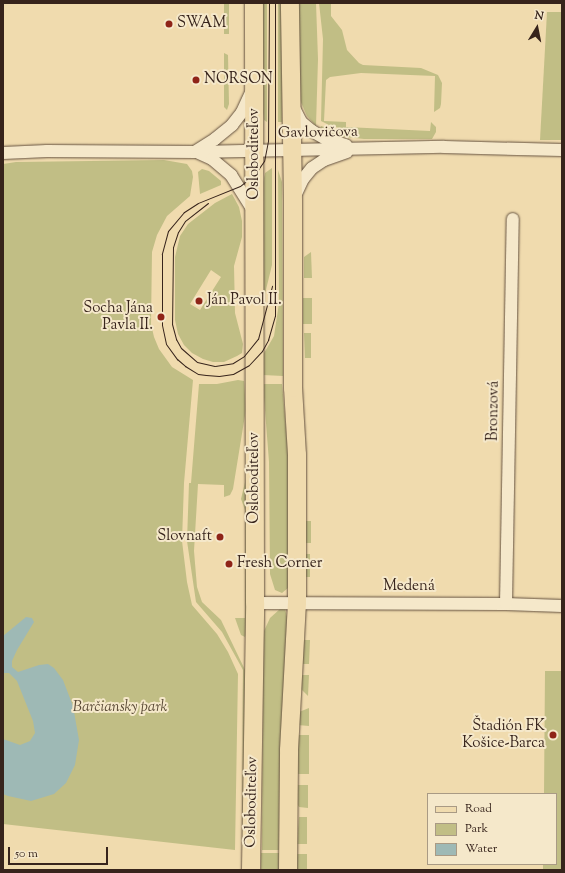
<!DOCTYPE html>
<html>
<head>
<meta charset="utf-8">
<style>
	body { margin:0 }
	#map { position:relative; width:565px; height:873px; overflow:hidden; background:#f0dbae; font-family:"Sorts Mill Goudy",serif }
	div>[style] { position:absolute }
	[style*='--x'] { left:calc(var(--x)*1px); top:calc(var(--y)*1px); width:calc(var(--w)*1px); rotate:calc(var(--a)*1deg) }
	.green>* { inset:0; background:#c1be85; transform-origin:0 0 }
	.water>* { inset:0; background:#9eb9b5 }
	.roads { filter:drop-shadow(0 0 1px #655240) drop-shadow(0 0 1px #655240) }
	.street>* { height:12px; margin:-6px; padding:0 6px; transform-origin:6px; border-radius:6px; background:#f5e8ca }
	.primary>* { height:18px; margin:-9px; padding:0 9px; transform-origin:9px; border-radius:9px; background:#f0dbae }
	.tram>* { height:1px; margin:-0.5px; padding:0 0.5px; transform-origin:0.5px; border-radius:0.5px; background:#37241c }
	.dots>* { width:11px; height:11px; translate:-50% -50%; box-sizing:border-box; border:2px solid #f5e8ca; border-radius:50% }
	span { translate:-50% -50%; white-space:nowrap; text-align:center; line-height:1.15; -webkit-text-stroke:4px #f5e8ca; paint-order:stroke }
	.poi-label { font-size:15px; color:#37241c }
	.left { translate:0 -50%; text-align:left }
	.right { translate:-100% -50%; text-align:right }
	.street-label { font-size:15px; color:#37241c }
	.park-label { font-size:15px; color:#5a4a36; font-style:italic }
	.frame { position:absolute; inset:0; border:4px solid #37241c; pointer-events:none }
	.legend { position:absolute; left:427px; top:793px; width:130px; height:72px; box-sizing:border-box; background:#f5e8ca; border:1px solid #a99a84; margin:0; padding:5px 7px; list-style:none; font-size:12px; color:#37241c }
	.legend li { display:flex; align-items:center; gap:8px; height:20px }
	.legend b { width:20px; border:1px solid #a99a84 }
	.north { position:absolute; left:517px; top:8px; width:40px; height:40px; -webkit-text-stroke:3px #f5e8ca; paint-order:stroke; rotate:10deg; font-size:11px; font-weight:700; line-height:16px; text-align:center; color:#37241c }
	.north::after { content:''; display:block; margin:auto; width:14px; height:18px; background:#37241c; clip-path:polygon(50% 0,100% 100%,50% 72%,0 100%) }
	.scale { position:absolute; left:8px; top:847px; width:100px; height:18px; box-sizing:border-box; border:2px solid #37241c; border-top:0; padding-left:5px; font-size:12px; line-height:14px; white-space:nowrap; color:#37241c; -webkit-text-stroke:3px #f5e8ca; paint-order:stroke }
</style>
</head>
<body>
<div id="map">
	<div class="green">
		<div style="left:224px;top:3px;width:5px;height:31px"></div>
		<div style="clip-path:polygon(262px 3px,267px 3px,267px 122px,264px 120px,263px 113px)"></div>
		<div style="left:278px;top:3px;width:4px;height:119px"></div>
		<div style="clip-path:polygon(297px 3px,316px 3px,318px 59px,316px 126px,307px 116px,300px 100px)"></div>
		<div style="clip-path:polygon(319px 3px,331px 3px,331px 16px,342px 30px,347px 50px,359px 63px,363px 65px,421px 68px,438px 75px,442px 83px,441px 104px,440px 108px,434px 112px,435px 76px,361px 73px,330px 77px,326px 80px,324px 121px,346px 122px,346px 127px,430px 131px,431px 122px,436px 127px,436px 132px,432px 139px,364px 139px,337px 136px,320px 130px,321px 126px,348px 134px,349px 130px,331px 126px,321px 121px,323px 39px)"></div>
		<div style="clip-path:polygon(547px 12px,562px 12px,562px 140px,540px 140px)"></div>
		<div style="clip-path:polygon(224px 53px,228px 55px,229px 104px,227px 110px,224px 107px)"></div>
		<div style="clip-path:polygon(164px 160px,187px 164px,192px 171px,193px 177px,190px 196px,167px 216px,157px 235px,152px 252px,151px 324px,154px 337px,159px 349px,172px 367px,193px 380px,184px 483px,182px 541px,187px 582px,192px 605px,217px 634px,228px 652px,238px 674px,235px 850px,3px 824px,3px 164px,16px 162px)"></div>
		<div style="clip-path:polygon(272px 168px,272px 265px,263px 302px,263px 183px,265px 173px)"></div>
		<div style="clip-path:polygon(202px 169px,209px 171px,221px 181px,221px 185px,200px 194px,198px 172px)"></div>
		<div style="clip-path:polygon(278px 170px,282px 182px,283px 376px,263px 375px,263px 355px,274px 336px,279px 303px)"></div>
		<div style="clip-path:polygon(evenodd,232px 194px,239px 207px,242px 221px,242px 237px,234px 266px,235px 313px,243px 344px,242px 353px,237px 356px,224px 362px,213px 362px,203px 359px,192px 353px,184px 345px,178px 334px,175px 320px,175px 257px,180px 236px,188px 224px,215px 203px,232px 194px,211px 270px,221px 277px,200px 310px,190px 304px,211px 270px)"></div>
		<div style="clip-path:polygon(311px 252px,312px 278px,304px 278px,304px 257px)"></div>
		<div style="left:303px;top:298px;width:9px;height:26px"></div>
		<div style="clip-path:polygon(304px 333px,311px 333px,311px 358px,305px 358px)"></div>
		<div style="clip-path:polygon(238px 380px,244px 381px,246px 409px,233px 489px,230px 495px,224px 497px,224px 485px,198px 484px,194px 551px,197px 587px,202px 602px,221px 620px,246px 672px,245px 851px,242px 850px,243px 670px,222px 632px,196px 602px,187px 541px,189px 483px,191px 483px,199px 384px,217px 384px)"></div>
		<div style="clip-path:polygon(263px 384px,282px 384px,289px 460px,288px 588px,282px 593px,275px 590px,270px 574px,269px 462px)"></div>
		<div style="clip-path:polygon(246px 478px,247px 633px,245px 637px,241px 635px,235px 618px,245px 618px,245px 510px,241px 499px)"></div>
		<div style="left:305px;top:521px;width:6px;height:22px"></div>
		<div style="left:304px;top:554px;width:6px;height:23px"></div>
		<div style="clip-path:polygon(280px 609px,285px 609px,288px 621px,280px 850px,262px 850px,263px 639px,264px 631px,270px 618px)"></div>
		<div style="clip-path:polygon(303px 640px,310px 640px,309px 664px,303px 664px)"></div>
		<div style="clip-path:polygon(545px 671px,562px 671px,562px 870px,543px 870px,543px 864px,556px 864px,556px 794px,544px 794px)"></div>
		<div style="clip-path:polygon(301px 675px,309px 675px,308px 696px,301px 689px)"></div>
		<div style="clip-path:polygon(309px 708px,309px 726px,298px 725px,299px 712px)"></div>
		<div style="left:298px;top:735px;width:11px;height:39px"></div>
		<div style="clip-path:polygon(297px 785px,308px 785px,308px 808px,299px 807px,297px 804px)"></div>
		<div style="clip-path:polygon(299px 817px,307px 817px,307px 844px,297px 844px)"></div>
		<div style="left:261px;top:853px;width:19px;height:17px"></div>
		<div style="left:297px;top:854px;width:10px;height:16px"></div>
	</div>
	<div class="water">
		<div style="clip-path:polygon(26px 617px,32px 618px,34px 622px,17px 650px,12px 661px,12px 667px,18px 672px,39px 665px,48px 664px,54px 668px,63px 680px,73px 706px,79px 740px,75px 765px,66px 783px,54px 794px,31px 801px,8px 796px,3px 794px,3px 739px,20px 745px,30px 741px,35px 733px,33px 721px,17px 681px,9px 673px,3px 673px,3px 636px)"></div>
	</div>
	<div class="roads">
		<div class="street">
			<div style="--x:294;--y:108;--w:16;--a:63"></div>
			<div style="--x:301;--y:122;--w:14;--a:39"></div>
			<div style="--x:312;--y:131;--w:16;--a:30"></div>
			<div style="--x:326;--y:139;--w:21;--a:17"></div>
			<div style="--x:196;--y:151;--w:22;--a:-32"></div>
			<div style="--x:215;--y:139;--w:22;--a:-39"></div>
			<div style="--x:232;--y:125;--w:16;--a:-52"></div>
			<div style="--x:242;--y:112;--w:23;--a:-65"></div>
			<div style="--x:3;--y:153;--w:44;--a:-2.6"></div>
			<div style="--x:47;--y:151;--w:149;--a:0.4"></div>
			<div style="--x:196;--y:152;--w:248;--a:-1.2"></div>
			<div style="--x:444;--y:147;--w:118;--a:1.5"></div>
			<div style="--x:199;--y:153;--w:14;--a:25"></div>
			<div style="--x:212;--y:159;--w:25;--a:40"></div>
			<div style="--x:231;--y:175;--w:40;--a:58"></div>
			<div style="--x:295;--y:196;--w:19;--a:-65"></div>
			<div style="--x:303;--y:179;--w:14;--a:-51"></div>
			<div style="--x:312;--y:168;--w:14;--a:-34"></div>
			<div style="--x:324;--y:160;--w:24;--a:-19"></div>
			<div style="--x:255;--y:603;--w:251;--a:0.2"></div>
			<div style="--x:506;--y:604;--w:56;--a:2"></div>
			<div style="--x:506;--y:604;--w:385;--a:-89"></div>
		</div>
		<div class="primary">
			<div style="--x:251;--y:870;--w:267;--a:-89.1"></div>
			<div style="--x:255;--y:603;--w:600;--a:-90.1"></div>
			<div style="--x:288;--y:870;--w:120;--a:-89.5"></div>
			<div style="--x:289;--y:750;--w:147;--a:-86.9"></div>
			<div style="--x:297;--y:603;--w:148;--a:-90"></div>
			<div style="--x:297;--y:455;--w:67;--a:-93.4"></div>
			<div style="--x:293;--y:388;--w:187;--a:-90"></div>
			<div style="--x:293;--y:201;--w:198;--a:-90.9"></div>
		</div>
	</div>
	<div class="tram">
		<div style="--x:269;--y:3;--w:138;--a:90.4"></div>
		<div style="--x:268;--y:141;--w:20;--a:101"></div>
		<div style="--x:264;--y:161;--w:16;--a:125"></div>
		<div style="--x:255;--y:174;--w:19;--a:141"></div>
		<div style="--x:240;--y:186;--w:45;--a:158"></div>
		<div style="--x:198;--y:203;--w:17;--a:147"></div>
		<div style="--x:184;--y:212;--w:25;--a:130"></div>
		<div style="--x:168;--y:231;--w:24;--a:105"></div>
		<div style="--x:162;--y:254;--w:71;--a:90"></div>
		<div style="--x:162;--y:325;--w:19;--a:78"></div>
		<div style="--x:166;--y:344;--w:19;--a:54"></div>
		<div style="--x:177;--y:359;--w:11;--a:41"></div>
		<div style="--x:185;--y:366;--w:15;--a:32"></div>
		<div style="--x:198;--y:374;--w:8;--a:7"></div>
		<div style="--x:206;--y:375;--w:13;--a:4"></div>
		<div style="--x:219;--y:376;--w:14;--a:-8"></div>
		<div style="--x:233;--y:374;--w:18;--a:-29"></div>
		<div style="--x:249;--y:365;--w:19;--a:-47"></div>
		<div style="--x:262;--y:351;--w:13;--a:-61"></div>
		<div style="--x:268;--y:340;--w:25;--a:-74"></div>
		<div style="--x:275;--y:316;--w:313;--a:-90"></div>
		<div style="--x:208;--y:203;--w:29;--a:142"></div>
		<div style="--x:185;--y:221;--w:13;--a:122"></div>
		<div style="--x:178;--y:232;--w:16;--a:108"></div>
		<div style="--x:173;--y:247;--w:77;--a:90.7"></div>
		<div style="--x:172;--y:324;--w:16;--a:75"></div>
		<div style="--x:176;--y:339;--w:10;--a:61"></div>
		<div style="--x:181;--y:348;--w:21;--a:41"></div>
		<div style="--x:197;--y:362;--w:18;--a:13"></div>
		<div style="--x:215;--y:366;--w:18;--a:-9"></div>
		<div style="--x:233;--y:363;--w:13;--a:-32"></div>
		<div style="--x:244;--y:356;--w:22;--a:-51"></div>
		<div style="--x:258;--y:339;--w:55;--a:-75.2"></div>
	</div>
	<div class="dots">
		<div style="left:169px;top:24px;background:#8f2418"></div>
		<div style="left:196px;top:80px;background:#8f2418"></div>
		<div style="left:199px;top:301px;background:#8f2418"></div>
		<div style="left:161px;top:317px;background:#8f2418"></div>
		<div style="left:220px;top:537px;background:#8f2418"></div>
		<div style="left:229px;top:564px;background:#8f2418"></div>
		<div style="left:553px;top:735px;background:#8f2418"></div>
	</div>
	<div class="poi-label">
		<span class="left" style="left:177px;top:24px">SWAM</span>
		<span class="left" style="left:204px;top:80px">NORSON</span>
		<span class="left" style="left:207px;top:301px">Ján Pavol II.</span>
		<span class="right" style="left:153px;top:317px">Socha Jána<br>Pavla II.</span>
		<span class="right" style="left:212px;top:537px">Slovnaft</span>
		<span class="left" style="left:237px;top:564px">Fresh Corner</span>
		<span class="right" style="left:545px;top:735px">Štadión FK<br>Košice-Barca</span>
	</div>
	<div class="street-label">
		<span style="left:318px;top:133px;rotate:-1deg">Gavlovičova</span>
		<span style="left:255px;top:154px;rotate:-90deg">Osloboditeľov</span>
		<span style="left:494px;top:411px;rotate:-89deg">Bronzová</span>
		<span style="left:255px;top:478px;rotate:-90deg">Osloboditeľov</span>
		<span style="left:409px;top:587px">Medená</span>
		<span style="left:252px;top:802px;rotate:-89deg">Osloboditeľov</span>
	</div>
	<div class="park-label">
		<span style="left:120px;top:708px">Barčiansky park</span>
	</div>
	<div class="frame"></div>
	<ul class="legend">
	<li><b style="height:5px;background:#f0dbae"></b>Road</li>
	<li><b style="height:11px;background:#c1be85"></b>Park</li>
	<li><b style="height:11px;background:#9eb9b5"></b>Water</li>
	</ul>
	<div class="north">N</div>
	<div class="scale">50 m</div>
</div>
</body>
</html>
